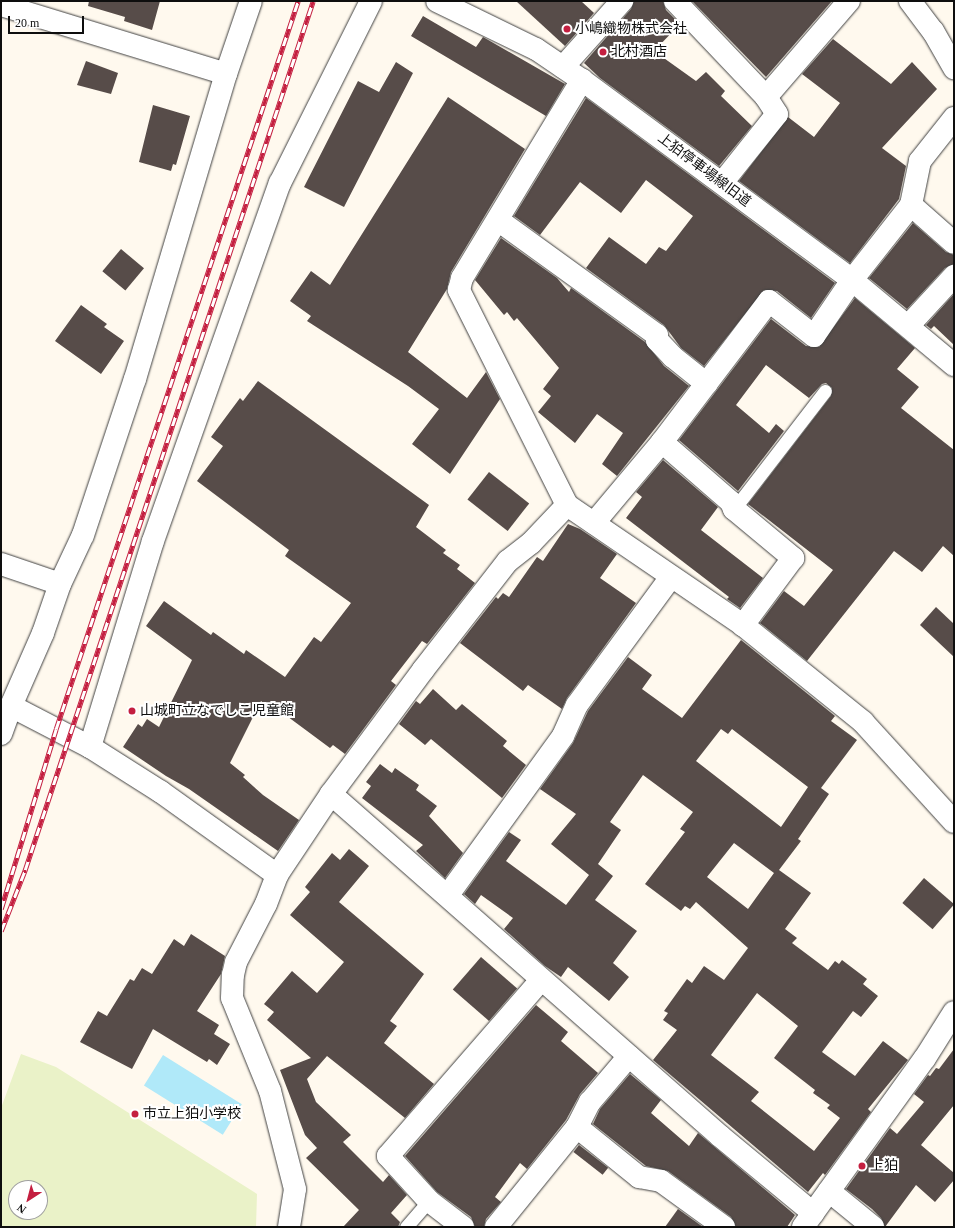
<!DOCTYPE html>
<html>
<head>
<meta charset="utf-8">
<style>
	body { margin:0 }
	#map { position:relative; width:955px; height:1228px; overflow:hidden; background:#fff9ee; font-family:"Times New Roman","Noto Sans JP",serif }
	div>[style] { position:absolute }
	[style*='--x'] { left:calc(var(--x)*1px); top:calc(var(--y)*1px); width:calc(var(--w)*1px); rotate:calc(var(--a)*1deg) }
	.pitch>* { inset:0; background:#eaf2c8 }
	.water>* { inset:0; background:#b0e9f9; transform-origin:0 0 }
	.building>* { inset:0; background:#574c49; transform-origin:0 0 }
	.roads { filter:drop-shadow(0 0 1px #414141) drop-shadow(0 0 1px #414141) }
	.service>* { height:13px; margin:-6.5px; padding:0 6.5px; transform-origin:6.5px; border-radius:6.5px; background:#fff }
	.minor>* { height:22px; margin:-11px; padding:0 11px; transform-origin:11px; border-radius:11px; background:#fff }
	.tertiary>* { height:22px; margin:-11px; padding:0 11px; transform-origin:11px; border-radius:11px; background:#fff }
	.rail>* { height:4.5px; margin-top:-2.25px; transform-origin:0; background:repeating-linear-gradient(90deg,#fff 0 9px,#c41f40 0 18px); box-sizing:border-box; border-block:1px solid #c41f40 }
	.dots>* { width:11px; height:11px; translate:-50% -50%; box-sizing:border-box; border:2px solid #fff; border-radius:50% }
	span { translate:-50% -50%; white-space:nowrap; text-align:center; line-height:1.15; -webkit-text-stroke:4px #fff; paint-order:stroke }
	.poi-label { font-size:14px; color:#0e0e0e }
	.left { translate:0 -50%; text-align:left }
	.street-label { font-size:14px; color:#0e0e0e }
	.frame { position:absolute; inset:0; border:2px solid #0e0e0e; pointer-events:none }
	.north { position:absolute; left:8px; top:1180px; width:40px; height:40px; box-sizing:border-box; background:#fff; border:1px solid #9f9f9f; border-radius:50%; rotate:216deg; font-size:11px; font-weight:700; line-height:16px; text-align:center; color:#0e0e0e }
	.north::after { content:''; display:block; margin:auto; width:14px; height:18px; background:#c41f40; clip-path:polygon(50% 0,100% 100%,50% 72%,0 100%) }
	.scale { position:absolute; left:8px; top:16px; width:76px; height:18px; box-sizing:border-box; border:2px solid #0e0e0e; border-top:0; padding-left:5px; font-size:12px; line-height:14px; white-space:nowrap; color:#0e0e0e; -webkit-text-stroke:3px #fff; paint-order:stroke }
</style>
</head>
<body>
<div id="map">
	<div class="pitch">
		<div style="clip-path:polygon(evenodd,21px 1054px,56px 1067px,257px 1194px,256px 1227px,1px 1227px,1px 1108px,21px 1054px,16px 1188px,40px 1188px,40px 1212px,16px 1212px,16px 1188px)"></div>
	</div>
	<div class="water">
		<div style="left:163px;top:1055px;width:93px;height:36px;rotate:32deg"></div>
	</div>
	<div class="building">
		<div style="clip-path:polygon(89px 1px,160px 1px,152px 30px,124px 21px,125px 17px,88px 6px)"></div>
		<div style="clip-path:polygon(516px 1px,581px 1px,594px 13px,565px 46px)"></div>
		<div style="clip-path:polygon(634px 1px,663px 1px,666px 10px,680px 24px,654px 51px,696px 81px,706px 72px,725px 91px,721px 96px,752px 126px,719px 166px,600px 78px,584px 63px,631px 9px)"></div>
		<div style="clip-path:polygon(692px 1px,832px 1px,766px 77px)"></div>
		<div style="clip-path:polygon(423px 16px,476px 47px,483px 37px,565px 84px,546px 116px,411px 36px)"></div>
		<div style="clip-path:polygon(833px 39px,891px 84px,912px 62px,937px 89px,882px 148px,906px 166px,899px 199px,850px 263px,739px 181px,788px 117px,814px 137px,840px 103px,802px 74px)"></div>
		<div style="clip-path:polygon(86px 61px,118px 73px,111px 94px,77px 85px)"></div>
		<div style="clip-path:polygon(396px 62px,413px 73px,344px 207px,304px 187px,358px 81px,379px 92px)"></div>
		<div style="clip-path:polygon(448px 97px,525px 149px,451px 272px,447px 289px,408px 352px,467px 398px,486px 372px,500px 399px,450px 474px,412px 444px,439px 409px,408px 386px,307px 321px,311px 316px,290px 301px,311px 271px,330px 285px)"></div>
		<div style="clip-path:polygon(586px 98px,835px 283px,811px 318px,777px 291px,764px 290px,704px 366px,681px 348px,664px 325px,586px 268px,609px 237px,646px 264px,659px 247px,666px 251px,693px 216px,646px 180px,621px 213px,580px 182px,540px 235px,514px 216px)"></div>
		<div style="clip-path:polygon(153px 105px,190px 116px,176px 165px,173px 164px,171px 171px,139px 162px)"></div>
		<div style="clip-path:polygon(913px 223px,946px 252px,954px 255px,954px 264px,945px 268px,907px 309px,869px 278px)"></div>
		<div style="clip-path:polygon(501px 238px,557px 278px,569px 292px,571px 288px,645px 342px,664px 366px,689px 386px,617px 476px,602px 464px,623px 433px,597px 414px,575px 443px,538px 412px,551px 396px,543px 389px,559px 368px,517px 318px,514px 321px,507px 312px,504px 315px,475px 280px)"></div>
		<div style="left:121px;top:249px;width:30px;height:29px;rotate:40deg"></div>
		<div style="clip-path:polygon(954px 294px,954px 345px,934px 326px,931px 329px,926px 325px)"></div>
		<div style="clip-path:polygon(855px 298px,915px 348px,897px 369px,919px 387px,901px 408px,954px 450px,954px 556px,943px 546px,922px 572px,894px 551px,807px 661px,760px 623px,784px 591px,804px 606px,833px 570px,748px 504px,831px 396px,832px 388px,826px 383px,822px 384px,809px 398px,766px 365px,736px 405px,769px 433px,776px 424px,784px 431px,738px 491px,679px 440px,771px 319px,806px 346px,819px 347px)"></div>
		<div style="clip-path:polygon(81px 305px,107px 324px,104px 327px,124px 341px,101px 374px,55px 341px)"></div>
		<div style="clip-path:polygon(258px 381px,429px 505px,416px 527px,446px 550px,443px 553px,460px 565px,457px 569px,475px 583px,427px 644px,422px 641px,391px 681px,396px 685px,345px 754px,333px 745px,330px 748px,272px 705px,270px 708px,261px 701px,230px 763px,245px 775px,243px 777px,263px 795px,299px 820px,278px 851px,189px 789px,166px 776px,123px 747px,138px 724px,142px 727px,147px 719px,159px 727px,192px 660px,146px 626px,164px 601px,211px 635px,213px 632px,244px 654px,246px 650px,285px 677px,314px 637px,321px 642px,351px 603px,285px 556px,289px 550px,197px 481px,223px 446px,211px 437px,240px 398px,243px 401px)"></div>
		<div style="clip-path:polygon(663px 460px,718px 507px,701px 530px,763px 578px,740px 608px,727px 599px,729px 597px,626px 518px,642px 497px,636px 492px)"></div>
		<div style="left:489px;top:472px;width:51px;height:35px;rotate:38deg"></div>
		<div style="clip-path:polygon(568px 524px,580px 529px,617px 554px,600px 578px,636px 603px,567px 698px,562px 709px,528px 685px,523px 691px,460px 643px,496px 597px,498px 599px,503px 593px,509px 597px,537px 557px,543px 561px)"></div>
		<div style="clip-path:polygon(936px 607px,954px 624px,954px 657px,920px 625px)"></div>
		<div style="clip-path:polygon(evenodd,741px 640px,835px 716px,831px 721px,857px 740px,821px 788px,829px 794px,798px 839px,801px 841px,779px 870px,811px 893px,785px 929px,797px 938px,792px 943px,828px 970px,835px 961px,839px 964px,842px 960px,867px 979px,863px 984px,878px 996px,861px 1017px,853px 1011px,822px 1052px,855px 1076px,883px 1041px,908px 1060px,868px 1109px,871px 1112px,825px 1175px,823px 1173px,808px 1192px,653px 1060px,677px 1030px,663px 1020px,668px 1013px,664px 1011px,687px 979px,692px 983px,704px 966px,724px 980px,748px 948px,696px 902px,690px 909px,685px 906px,681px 911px,645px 884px,685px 832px,680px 829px,693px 812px,643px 775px,610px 822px,621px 830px,598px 864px,613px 876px,595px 900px,637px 931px,613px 963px,629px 977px,609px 1001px,568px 967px,561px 977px,545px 966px,504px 929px,513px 918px,481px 895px,475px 904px,464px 894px,509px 832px,521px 840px,506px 861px,566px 905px,589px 875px,551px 844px,576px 814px,540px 789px,573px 743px,588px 711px,628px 657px,652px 675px,642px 689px,682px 718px,741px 640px,721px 729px,728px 734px,732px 729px,808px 787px,781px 827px,696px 761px,721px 729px,741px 640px,734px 843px,774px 873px,748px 909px,707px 877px,734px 843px,741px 640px,757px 993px,798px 1026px,774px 1058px,815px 1090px,813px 1093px,830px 1105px,827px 1108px,840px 1118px,814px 1151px,751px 1101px,759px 1092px,711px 1055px,757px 993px)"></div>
		<div style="clip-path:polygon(433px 689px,456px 710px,462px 704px,507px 741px,503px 746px,526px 765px,502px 798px,431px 739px,425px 745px,399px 724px,416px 701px,420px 704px)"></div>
		<div style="clip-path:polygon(380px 764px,392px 773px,395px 768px,419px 785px,416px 790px,437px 806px,429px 816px,463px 853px,445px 878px,416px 851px,423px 845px,362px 798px,371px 786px,366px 782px)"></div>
		<div style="clip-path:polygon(349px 849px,369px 866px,339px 902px,424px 974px,390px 1021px,397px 1026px,384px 1043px,434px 1084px,405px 1118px,327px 1056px,307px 1079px,316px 1102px,351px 1135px,343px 1142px,383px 1182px,389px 1175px,407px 1195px,391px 1213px,400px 1222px,398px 1227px,343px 1227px,359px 1210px,306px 1158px,317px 1148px,305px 1135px,280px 1070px,311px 1058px,267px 1020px,274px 1012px,264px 1004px,292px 971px,317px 993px,344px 962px,290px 915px,310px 892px,305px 887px,332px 853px,340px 860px)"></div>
		<div style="left:924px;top:878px;width:40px;height:33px;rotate:41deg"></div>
		<div style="clip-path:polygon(191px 934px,225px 956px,221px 974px,197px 1011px,219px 1025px,214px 1034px,230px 1044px,217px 1065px,209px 1059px,207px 1062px,153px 1029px,132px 1069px,80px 1042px,98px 1011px,107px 1016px,130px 979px,134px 981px,142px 968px,152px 974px,174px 939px,184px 946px)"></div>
		<div style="left:481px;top:957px;width:48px;height:43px;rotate:41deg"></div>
		<div style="clip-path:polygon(536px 1005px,568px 1032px,561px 1041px,598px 1073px,580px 1094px,566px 1120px,527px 1169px,520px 1163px,495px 1197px,501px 1202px,486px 1219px,484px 1227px,475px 1227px,471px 1217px,437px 1192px,405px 1156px)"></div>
		<div style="clip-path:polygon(954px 1049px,954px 1105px,921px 1145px,954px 1173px,954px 1180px,935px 1202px,916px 1185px,885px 1227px,881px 1218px,872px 1209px,846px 1189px,890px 1128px,897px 1134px,924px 1102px,914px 1094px,928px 1075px,930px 1076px,936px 1068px,939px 1069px)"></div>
		<div style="clip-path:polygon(630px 1074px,661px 1100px,651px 1113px,689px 1146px,698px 1133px,795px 1215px,787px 1227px,736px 1227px,731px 1217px,668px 1171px,646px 1166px,593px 1124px,600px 1109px)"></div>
		<div style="left:579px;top:1145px;width:37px;height:9px;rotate:38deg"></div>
		<div style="clip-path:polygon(678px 1209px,703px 1227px,665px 1227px)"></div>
	</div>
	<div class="roads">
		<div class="service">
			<div style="--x:734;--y:509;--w:149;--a:-52.4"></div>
			<div style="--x:406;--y:1227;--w:35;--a:-49"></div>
		</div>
		<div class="minor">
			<div style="--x:437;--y:1;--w:110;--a:25.9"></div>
			<div style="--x:536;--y:49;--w:55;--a:34"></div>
			<div style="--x:582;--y:80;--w:336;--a:36.5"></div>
			<div style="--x:852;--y:280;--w:133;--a:39.8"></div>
			<div style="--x:675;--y:1;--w:132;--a:46.5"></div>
			<div style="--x:910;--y:1;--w:38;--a:53"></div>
			<div style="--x:933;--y:31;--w:43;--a:60.4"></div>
			<div style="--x:563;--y:67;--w:89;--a:-48.2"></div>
			<div style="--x:954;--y:118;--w:55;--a:128.3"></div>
			<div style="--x:920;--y:161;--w:45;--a:101.6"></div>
			<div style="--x:911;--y:205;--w:57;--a:41.5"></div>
			<div style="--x:722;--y:183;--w:88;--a:-51.4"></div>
			<div style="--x:777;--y:114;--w:20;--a:-123"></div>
			<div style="--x:766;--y:97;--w:127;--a:-49.2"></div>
			<div style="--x:498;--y:220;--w:196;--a:35.9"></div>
			<div style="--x:657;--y:335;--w:5;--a:90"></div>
			<div style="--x:657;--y:340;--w:23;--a:47"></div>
			<div style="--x:673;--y:357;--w:43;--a:38.5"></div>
			<div style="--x:909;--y:325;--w:67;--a:-47.4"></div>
			<div style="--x:662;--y:442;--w:91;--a:41"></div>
			<div style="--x:731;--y:502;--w:8;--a:67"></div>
			<div style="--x:734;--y:509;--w:77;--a:39.7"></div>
			<div style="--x:793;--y:558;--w:84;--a:126.7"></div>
			<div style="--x:567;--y:505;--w:241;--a:-116.7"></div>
			<div style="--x:459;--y:290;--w:12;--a:-76"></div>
			<div style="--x:462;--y:278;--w:232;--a:-58.8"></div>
			<div style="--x:594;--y:523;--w:106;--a:-50"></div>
			<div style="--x:662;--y:442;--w:177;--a:-52.8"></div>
			<div style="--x:769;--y:301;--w:57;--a:37.9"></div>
			<div style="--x:814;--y:336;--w:68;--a:-55.8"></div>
			<div style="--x:852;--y:280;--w:95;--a:-51.8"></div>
			<div style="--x:1;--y:564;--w:62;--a:18.7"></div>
			<div style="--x:11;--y:706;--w:89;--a:27.4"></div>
			<div style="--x:1;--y:734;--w:30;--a:-70"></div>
			<div style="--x:11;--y:706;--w:80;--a:-66.3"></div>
			<div style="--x:43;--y:633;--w:52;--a:-70.9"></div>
			<div style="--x:60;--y:584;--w:54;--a:-64.9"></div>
			<div style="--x:83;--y:535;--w:164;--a:-71.6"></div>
			<div style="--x:135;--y:379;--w:318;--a:-73.4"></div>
			<div style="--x:226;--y:74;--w:77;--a:-71.1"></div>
			<div style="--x:331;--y:794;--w:518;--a:41.32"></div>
			<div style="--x:720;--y:1136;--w:121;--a:39.6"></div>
			<div style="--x:277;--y:875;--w:143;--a:-144.4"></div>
			<div style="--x:161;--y:792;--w:84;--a:-147.6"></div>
			<div style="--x:90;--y:747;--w:215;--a:-73"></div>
			<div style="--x:153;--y:541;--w:380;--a:-70.5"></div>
			<div style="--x:280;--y:183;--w:203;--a:-63.4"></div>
			<div style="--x:448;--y:895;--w:196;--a:-54.1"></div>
			<div style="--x:563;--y:736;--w:34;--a:-66"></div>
			<div style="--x:577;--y:705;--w:159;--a:-53.7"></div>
			<div style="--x:577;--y:1127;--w:80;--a:38.9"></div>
			<div style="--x:639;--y:1177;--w:22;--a:10"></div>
			<div style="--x:661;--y:1181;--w:78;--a:36.1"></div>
			<div style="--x:829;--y:1191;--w:57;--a:39.3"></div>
			<div style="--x:289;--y:1227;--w:38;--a:-81"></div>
			<div style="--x:295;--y:1189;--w:101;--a:-104.3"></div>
			<div style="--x:270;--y:1091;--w:100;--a:-112.2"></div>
			<div style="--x:232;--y:998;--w:23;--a:-88"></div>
			<div style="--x:233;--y:975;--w:13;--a:-77"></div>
			<div style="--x:236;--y:962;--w:65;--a:-62.7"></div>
			<div style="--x:266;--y:904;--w:31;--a:-69"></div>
			<div style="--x:277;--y:875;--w:97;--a:-56.3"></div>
			<div style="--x:331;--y:794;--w:154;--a:-53.4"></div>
			<div style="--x:423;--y:670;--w:138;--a:-52.1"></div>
			<div style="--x:508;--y:561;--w:29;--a:-38"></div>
			<div style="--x:531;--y:543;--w:52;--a:-46.5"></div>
			<div style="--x:567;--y:505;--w:213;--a:34.3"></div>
			<div style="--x:743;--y:625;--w:154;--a:38.9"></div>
			<div style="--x:863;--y:722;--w:135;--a:47.7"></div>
			<div style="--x:463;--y:1227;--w:43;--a:-142.6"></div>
			<div style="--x:429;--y:1201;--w:61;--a:-132.3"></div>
			<div style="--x:388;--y:1156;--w:233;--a:-49"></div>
			<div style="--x:496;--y:1227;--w:129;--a:-51"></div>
			<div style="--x:577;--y:1127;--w:28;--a:-63"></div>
			<div style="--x:590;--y:1102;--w:60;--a:-49.7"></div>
			<div style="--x:803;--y:1227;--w:208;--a:-54.2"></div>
			<div style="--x:925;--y:1058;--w:54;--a:-57.8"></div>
		</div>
		<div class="tertiary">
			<div style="--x:1;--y:5;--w:235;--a:17"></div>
		</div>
	</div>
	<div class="rail">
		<div style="--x:1;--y:909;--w:188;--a:-73"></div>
		<div style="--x:56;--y:729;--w:767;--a:-71.61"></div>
		<div style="--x:1;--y:931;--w:66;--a:-68.5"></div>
		<div style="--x:25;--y:870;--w:915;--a:-71.66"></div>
	</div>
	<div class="dots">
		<div style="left:567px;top:29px;background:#c41f40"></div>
		<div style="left:603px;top:52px;background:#c41f40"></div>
		<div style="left:132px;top:711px;background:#c41f40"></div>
		<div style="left:135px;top:1114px;background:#c41f40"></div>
		<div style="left:862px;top:1166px;background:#c41f40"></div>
	</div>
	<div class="poi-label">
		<span class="left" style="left:575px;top:29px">小嶋織物株式会社</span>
		<span class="left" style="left:611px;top:52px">北村酒店</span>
		<span class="left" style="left:140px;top:711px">山城町立なでしこ児童館</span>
		<span class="left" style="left:143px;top:1114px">市立上狛小学校</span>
		<span class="left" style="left:870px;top:1166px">上狛</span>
	</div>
	<div class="street-label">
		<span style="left:704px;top:170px;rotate:37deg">上狛停車場線旧道</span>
	</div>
	<div class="frame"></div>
	<div class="north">N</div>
	<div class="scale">20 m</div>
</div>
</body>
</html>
